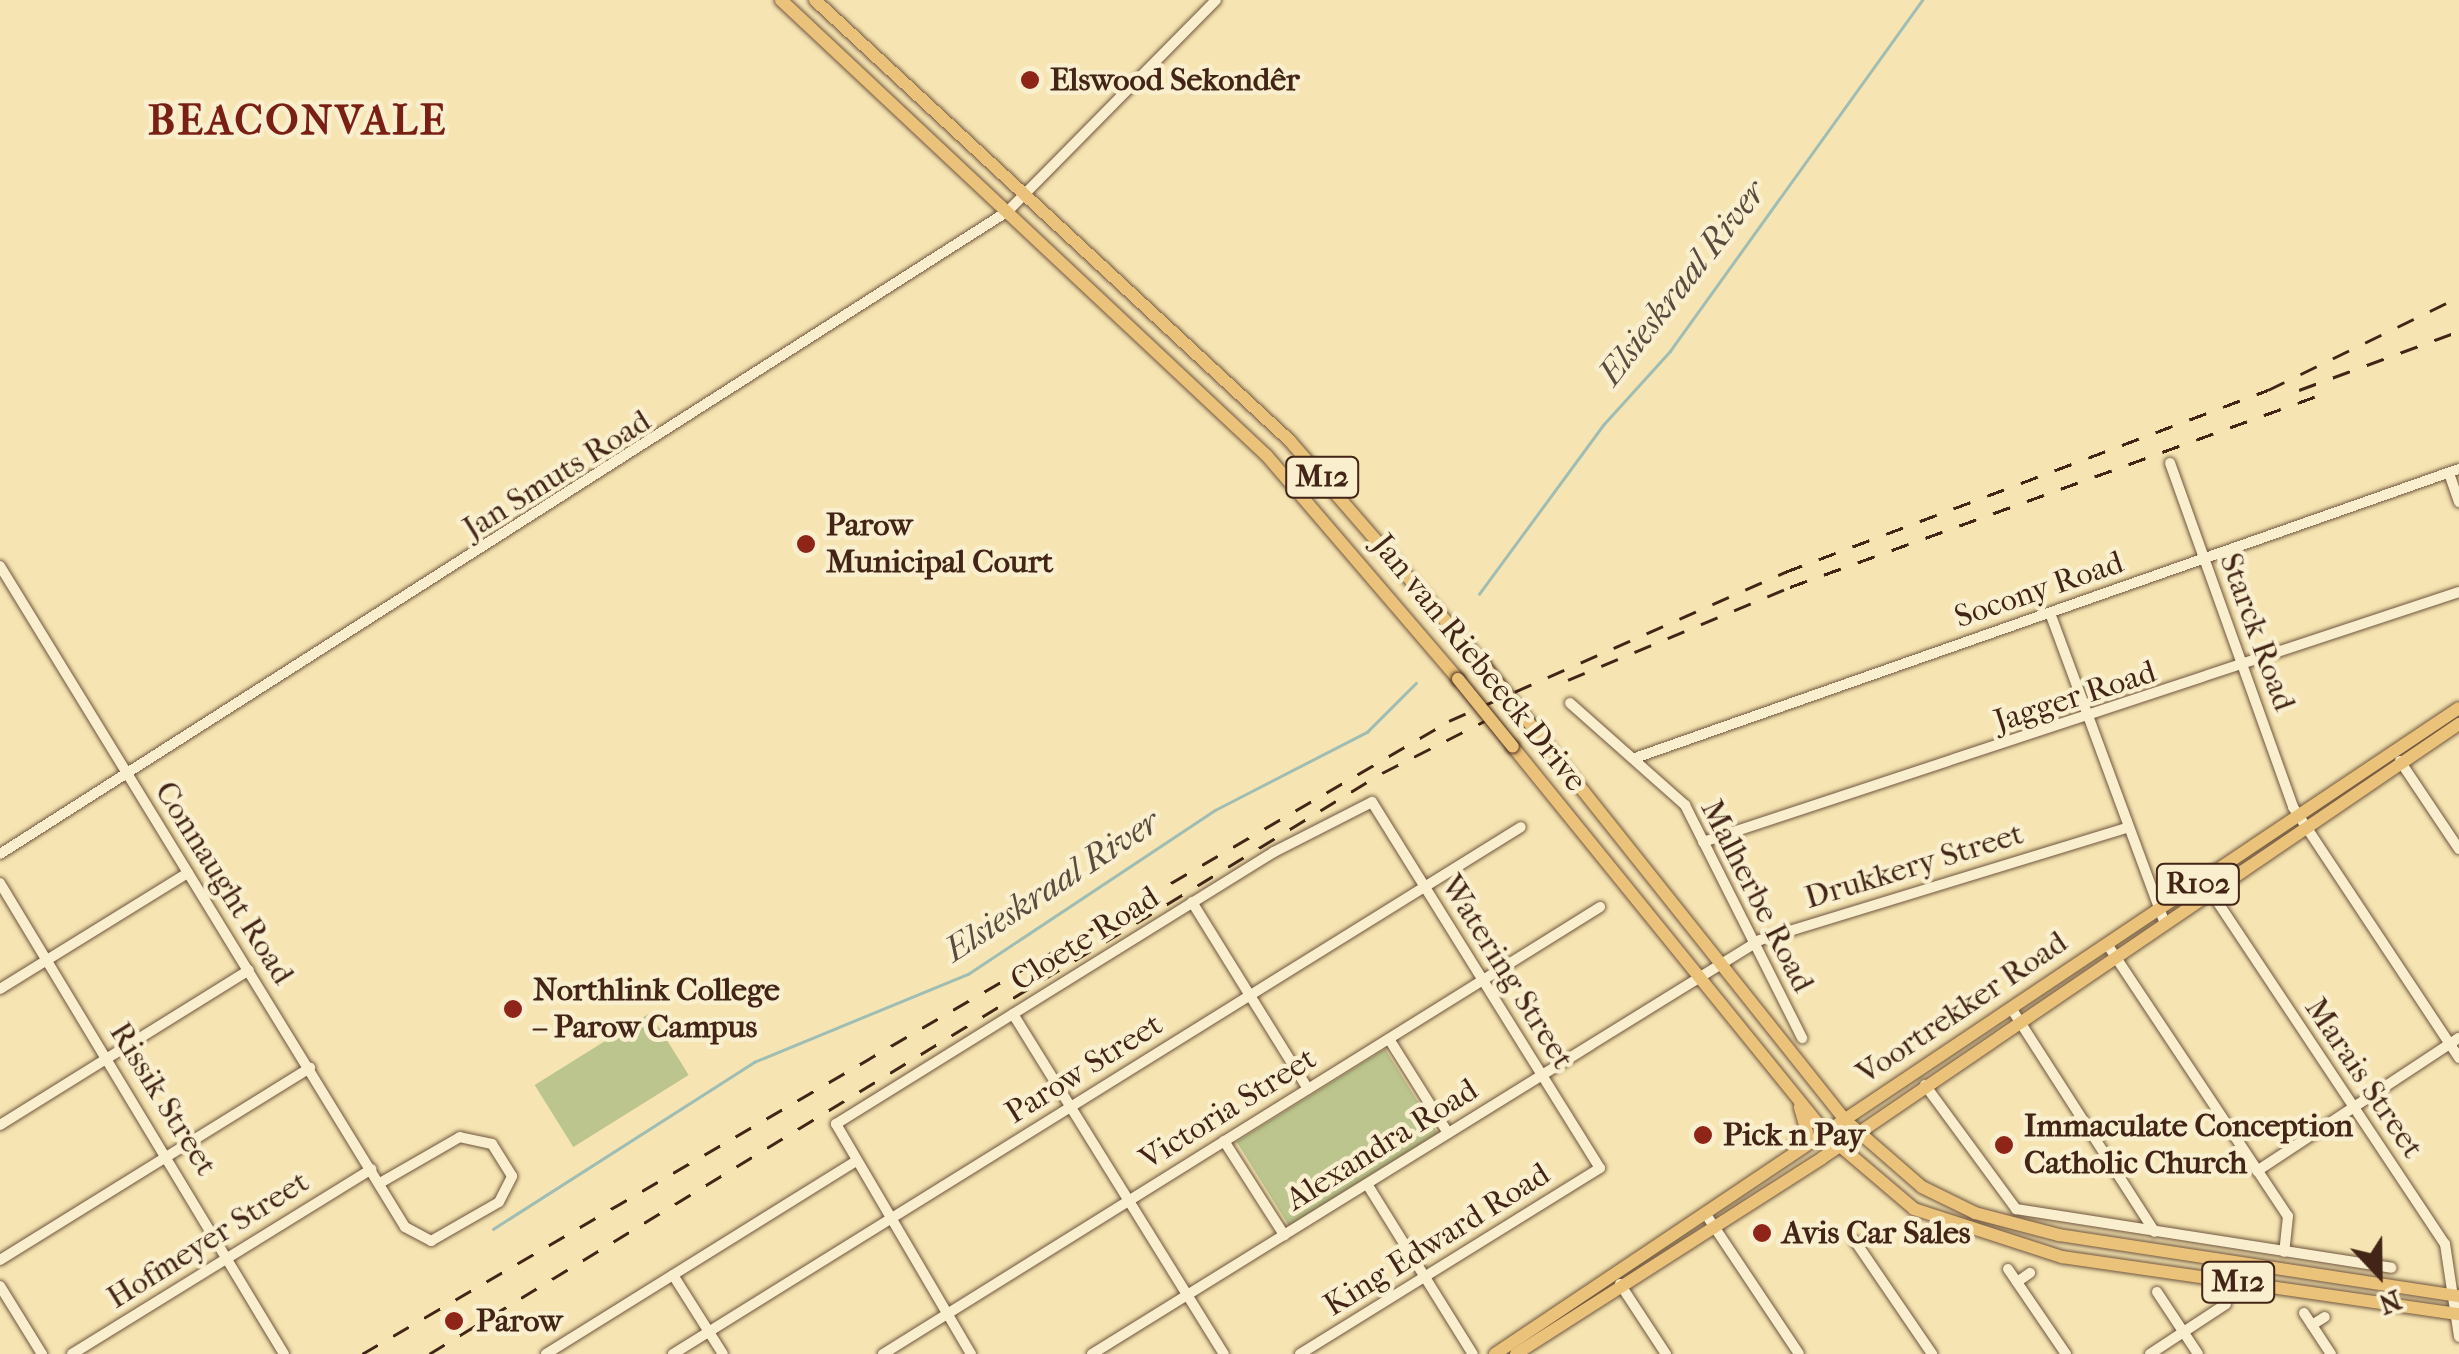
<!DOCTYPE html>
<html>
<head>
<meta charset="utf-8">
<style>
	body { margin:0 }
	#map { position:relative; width:2459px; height:1354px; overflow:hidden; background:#f6e5b2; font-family:"IM FELL French Canon",serif }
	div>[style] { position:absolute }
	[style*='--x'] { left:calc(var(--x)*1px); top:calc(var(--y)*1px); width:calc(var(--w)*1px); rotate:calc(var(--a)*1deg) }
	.green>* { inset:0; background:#bbc58d; transform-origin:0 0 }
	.stream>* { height:2.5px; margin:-1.25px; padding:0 1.25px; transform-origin:1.25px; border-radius:1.25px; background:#9ebdb4 }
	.roads { filter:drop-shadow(0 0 2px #6f553e) drop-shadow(0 0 2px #6f553e) }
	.minor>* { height:10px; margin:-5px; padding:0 5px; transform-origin:5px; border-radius:5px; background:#f9eecd }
	.major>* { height:12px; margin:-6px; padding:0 6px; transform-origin:6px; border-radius:6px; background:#ebc279 }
	.rail>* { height:2.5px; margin-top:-1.25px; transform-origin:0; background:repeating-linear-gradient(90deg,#422517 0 18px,transparent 0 36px) }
	.bridges { filter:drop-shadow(0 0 2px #422517) drop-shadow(0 0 2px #422517) }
	.major-bridge>* { height:12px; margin:-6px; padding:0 6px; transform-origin:6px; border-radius:6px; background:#ebc279 }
	.dots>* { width:28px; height:28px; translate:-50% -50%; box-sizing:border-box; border:5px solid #f9eecd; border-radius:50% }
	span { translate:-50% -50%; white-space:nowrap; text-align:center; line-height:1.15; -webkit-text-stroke:9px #f9eecd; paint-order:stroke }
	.shield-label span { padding:2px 8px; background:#f9eecd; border:2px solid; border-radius:8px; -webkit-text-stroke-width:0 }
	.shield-label { font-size:30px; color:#422517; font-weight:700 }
	.poi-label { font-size:32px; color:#422517; font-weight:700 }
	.left { translate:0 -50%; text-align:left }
	.street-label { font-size:32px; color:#422517 }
	.water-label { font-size:35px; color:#594b3e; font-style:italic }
	.district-label { font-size:42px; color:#7a1f14; font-weight:700; letter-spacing:2.5px }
	.north { position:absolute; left:2329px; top:1224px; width:100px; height:100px; -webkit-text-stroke:8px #f9eecd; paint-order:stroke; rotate:158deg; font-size:28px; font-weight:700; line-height:40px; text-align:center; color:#422517 }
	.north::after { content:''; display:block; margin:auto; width:35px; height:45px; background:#422517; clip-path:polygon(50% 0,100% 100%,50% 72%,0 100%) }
</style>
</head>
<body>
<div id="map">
	<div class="green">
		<div style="left:650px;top:1013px;width:73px;height:136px;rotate:58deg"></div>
		<div style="left:1385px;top:1049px;width:99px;height:175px;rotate:58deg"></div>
	</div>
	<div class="stream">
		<div style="--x:1479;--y:594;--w:210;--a:-53.7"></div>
		<div style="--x:1603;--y:425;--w:100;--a:-47.8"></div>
		<div style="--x:1670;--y:351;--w:432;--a:-54.3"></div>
		<div style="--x:493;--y:1229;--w:310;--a:-32.6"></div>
		<div style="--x:754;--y:1062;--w:231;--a:-22.4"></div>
		<div style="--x:968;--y:974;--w:296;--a:-33.6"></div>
		<div style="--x:1215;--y:810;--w:171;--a:-27.2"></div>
		<div style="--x:1367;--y:732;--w:69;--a:-45"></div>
	</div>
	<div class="roads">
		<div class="minor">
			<div style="--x:2170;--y:463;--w:365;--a:70.3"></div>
			<div style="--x:2293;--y:807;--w:301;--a:56.5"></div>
			<div style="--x:2449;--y:473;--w:31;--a:71"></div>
			<div style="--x:0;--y:566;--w:775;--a:58.5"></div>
			<div style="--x:405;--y:1227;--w:30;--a:28"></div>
			<div style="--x:431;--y:1241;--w:78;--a:-29.8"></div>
			<div style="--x:499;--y:1202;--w:29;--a:-63"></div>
			<div style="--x:512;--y:1176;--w:38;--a:-122"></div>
			<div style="--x:492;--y:1144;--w:33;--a:-168"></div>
			<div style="--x:460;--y:1137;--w:92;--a:150.1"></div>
			<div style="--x:2050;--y:613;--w:329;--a:69.7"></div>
			<div style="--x:1570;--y:703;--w:154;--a:41.6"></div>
			<div style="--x:1685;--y:805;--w:261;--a:63.3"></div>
			<div style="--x:1635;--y:758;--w:873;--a:-19.33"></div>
			<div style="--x:2400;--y:761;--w:106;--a:56.2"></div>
			<div style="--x:1703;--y:842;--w:796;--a:-18.3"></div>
			<div style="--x:0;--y:854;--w:1196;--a:-32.53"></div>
			<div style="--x:1008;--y:211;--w:296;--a:-45.4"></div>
			<div style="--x:2203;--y:880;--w:437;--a:56.4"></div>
			<div style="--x:2445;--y:1244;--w:94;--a:81.4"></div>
			<div style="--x:0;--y:883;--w:550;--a:58.91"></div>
			<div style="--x:1192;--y:902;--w:220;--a:58.2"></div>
			<div style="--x:2107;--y:944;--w:327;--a:56.4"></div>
			<div style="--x:2288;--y:1216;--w:36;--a:96"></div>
			<div style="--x:0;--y:989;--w:221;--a:-31.7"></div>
			<div style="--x:2011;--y:1008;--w:266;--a:57.3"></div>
			<div style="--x:1013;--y:1014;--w:400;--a:58.2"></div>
			<div style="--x:1389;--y:1039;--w:111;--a:57.9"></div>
			<div style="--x:1925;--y:1085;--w:154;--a:53.7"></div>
			<div style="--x:2016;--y:1209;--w:380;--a:8.9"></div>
			<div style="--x:0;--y:1125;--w:293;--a:-31.9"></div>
			<div style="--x:1224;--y:1141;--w:112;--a:57.4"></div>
			<div style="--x:2257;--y:1171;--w:242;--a:-33.4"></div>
			<div style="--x:1367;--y:1184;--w:200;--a:58.1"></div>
			<div style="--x:1705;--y:1213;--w:169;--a:56.3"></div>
			<div style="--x:1855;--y:1241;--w:137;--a:55.7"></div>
			<div style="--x:0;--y:1260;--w:365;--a:-31.8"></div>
			<div style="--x:2008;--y:1269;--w:103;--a:55.7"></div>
			<div style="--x:673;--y:1275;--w:93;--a:57.7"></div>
			<div style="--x:2017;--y:1282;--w:16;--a:-35"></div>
			<div style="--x:1620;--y:1284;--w:84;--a:56.7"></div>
			<div style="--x:0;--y:1286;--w:80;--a:58.3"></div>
			<div style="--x:2157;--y:1292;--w:74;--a:56.5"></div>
			<div style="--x:2304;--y:1313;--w:49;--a:56.6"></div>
			<div style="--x:2312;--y:1325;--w:15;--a:-32"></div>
			<div style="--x:72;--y:1354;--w:352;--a:-31.7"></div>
			<div style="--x:546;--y:1354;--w:362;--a:-31.9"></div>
			<div style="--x:673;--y:1354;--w:998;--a:-31.86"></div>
			<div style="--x:883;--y:1354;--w:845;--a:-31.94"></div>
			<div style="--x:971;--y:1354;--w:267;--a:-120.4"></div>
			<div style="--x:836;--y:1124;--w:516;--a:-31.84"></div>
			<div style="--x:1274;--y:852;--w:110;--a:-27"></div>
			<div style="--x:1372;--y:802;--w:431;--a:58.1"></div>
			<div style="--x:1600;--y:1168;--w:353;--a:148.2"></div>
			<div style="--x:1092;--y:1354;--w:786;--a:-31.79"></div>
			<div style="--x:1760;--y:940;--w:384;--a:-17"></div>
			<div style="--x:2150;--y:1354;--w:91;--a:-33.3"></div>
		</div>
		<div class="major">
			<div style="--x:781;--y:0;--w:666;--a:43.18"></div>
			<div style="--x:1267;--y:456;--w:294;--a:49.4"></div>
			<div style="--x:815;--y:0;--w:648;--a:42.87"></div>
			<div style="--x:1290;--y:441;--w:295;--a:49.1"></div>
			<div style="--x:1538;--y:734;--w:493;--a:51.5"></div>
			<div style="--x:1845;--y:1120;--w:102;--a:41"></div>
			<div style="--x:1922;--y:1187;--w:59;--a:26.1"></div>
			<div style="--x:1975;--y:1213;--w:87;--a:14.7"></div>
			<div style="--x:2059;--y:1235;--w:405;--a:8.7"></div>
			<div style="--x:1513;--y:747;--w:498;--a:51"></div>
			<div style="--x:1826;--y:1134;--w:116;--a:40.4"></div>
			<div style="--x:1914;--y:1209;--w:156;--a:18"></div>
			<div style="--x:2062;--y:1257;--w:401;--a:8.2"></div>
			<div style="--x:1794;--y:1145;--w:18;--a:-45"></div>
			<div style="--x:1807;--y:1132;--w:26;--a:-106"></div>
			<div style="--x:1495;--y:1354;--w:1160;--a:-33.83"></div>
			<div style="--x:1516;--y:1354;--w:363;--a:-32.6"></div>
			<div style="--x:1822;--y:1158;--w:771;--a:-34.27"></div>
		</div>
	</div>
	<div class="rail">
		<div style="--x:2299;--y:390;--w:171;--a:-20.2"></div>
		<div style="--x:1568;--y:680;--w:241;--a:-22.7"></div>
		<div style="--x:1790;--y:587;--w:569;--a:-19.93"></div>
		<div style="--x:362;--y:1354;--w:1258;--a:-30.21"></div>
		<div style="--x:1449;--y:721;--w:368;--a:-23.9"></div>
		<div style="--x:1785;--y:572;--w:516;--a:-20.65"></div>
		<div style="--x:2268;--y:390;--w:212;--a:-26"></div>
		<div style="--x:429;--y:1354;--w:1116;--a:-31.37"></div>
		<div style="--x:1382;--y:773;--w:168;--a:-26.9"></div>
	</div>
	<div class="bridges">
		<div class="major-bridge">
			<div style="--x:1483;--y:664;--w:89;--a:51.8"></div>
			<div style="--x:1458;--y:679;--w:87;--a:51"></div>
		</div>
	</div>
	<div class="dots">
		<div style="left:1030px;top:80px;background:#8f2418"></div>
		<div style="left:806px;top:544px;background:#8f2418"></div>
		<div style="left:513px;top:1009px;background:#8f2418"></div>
		<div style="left:1703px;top:1135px;background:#8f2418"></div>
		<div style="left:2004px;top:1145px;background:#8f2418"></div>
		<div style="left:1762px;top:1233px;background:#8f2418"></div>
		<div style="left:454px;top:1321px;background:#8f2418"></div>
	</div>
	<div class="shield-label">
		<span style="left:1322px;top:477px">M12</span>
		<span style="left:2198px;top:884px">R102</span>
		<span style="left:2238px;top:1282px">M12</span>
	</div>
	<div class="poi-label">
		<span class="left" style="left:1050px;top:80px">Elswood Sekondêr</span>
		<span class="left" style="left:826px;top:544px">Parow<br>Municipal Court</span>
		<span class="left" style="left:533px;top:1009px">Northlink College<br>– Parow Campus</span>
		<span class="left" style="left:2024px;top:1145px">Immaculate Conception<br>Catholic Church</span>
		<span class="left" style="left:1723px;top:1135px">Pick n Pay</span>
		<span class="left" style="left:1782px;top:1233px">Avis Car Sales</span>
		<span class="left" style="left:476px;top:1321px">Parow</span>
	</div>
	<div class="street-label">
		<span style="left:557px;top:475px;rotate:-32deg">Jan Smuts Road</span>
		<span style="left:2039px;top:590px;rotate:-19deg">Socony Road</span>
		<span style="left:2257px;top:632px;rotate:70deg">Starck Road</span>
		<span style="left:1479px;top:663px;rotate:51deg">Jan van Riebeeck Drive</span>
		<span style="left:2075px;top:697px;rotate:-18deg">Jagger Road</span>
		<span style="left:1914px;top:866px;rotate:-17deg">Drukkery Street</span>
		<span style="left:224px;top:883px;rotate:58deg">Connaught Road</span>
		<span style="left:1757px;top:896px;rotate:63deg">Malherbe Road</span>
		<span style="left:1085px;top:939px;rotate:-32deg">Cloete Road</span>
		<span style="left:1507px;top:972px;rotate:58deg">Watering Street</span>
		<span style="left:1962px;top:1008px;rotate:-34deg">Voortrekker Road</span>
		<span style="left:1084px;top:1069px;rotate:-32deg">Parow Street</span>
		<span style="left:2364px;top:1078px;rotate:56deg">Marais Street</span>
		<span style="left:163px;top:1099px;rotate:58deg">Rissik Street</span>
		<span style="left:1228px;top:1109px;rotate:-32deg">Victoria Street</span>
		<span style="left:1382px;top:1145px;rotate:-32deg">Alexandra Road</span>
		<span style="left:208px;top:1240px;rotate:-32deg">Hofmeyer Street</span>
		<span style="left:1437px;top:1240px;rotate:-32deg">King Edward Road</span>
	</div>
	<div class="water-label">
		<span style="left:1682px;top:283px;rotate:-52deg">Elsieskraal River</span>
		<span style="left:1052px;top:886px;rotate:-33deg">Elsieskraal River</span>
	</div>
	<div class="district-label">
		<span style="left:298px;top:121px">BEACONVALE</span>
	</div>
	<div class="north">N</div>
</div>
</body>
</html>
